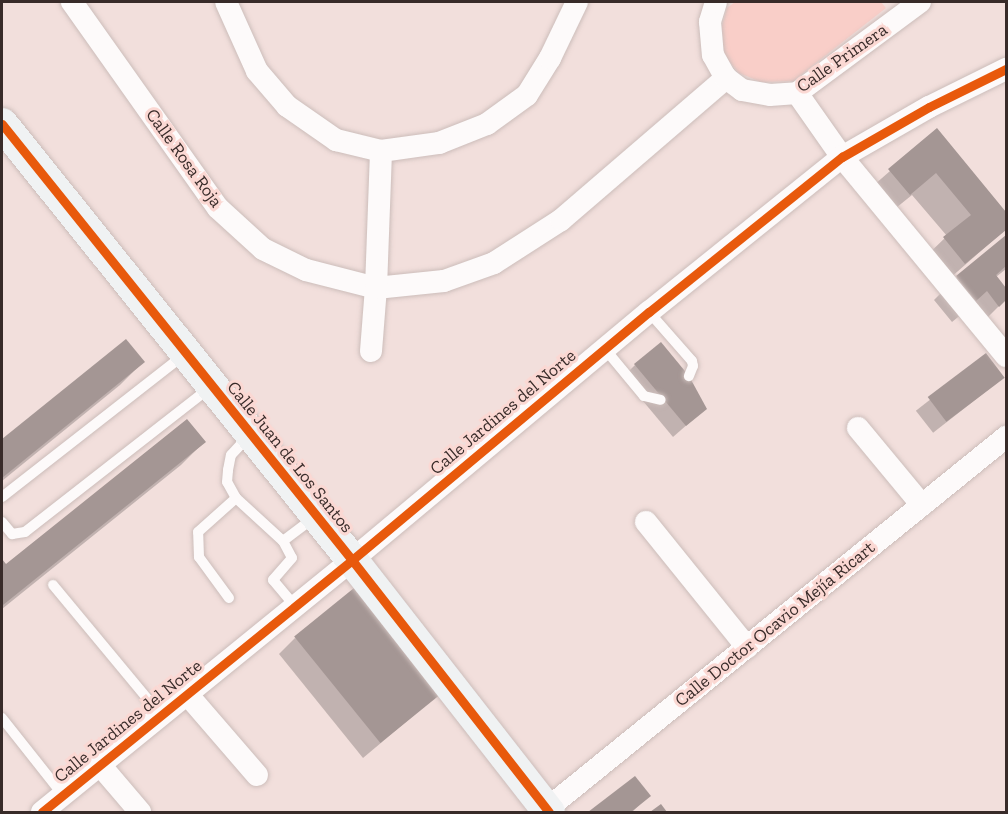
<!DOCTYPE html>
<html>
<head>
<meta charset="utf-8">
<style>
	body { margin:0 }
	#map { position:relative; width:1008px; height:814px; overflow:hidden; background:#f2dfdc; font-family:"Zilla Slab",serif }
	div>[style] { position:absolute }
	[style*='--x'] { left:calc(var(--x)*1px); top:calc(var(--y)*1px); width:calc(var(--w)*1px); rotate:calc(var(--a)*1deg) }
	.green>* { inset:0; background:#f9cec8 }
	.shadow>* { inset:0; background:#0003; transform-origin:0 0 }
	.building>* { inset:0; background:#a49694; transform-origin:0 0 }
	.roads { filter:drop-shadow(0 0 2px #ccbdba) drop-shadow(0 0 2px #ccbdba) }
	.lane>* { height:10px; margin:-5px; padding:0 5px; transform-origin:5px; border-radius:5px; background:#fdfafa }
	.street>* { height:22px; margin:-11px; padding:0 11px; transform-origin:11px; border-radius:11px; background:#fdfafa }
	.secondary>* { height:32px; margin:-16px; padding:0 16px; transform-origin:16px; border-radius:16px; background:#f0f2f3 }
	.cycleway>* { height:9px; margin:-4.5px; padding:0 4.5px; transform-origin:4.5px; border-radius:4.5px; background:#e8590c }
	span { translate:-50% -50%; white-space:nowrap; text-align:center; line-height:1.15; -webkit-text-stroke:6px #fbd8d3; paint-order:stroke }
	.street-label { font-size:18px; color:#382b29 }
	.frame { position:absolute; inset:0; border:3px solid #382b29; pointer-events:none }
</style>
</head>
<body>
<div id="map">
	<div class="green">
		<div style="clip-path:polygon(735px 2px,881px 2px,886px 8px,793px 81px,761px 82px,739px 73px,724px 55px,722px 26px,727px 8px)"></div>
	</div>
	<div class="shadow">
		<div style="clip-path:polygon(937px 130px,1006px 214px,1006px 229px,941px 286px,921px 261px,947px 236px,912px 195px,886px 216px,866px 192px)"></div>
		<div style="clip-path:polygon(1006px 237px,1006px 269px,996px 277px,1006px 290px,1006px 299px,987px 318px,963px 313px,952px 322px,934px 300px,957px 277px)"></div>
		<div style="clip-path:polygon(126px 341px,143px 362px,120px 385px,2px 481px,2px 441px)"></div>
		<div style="left:986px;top:356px;width:28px;height:89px;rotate:52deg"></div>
		<div style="clip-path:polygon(635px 365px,705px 409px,673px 437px,623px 377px)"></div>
		<div style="clip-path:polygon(204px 442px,181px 465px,2px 609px,2px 561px,6px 566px)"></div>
		<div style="clip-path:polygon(295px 638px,438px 695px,363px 758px,279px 654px)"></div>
		<div style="clip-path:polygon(635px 778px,649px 796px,632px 812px,590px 812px)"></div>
	</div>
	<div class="building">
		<div style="clip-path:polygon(937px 128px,1006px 212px,1006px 230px,965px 264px,943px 237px,971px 215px,936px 173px,910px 195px,888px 169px)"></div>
		<div style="clip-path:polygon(1006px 235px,1006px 266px,996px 275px,1006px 288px,1006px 300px,999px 307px,987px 291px,976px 301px,956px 276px)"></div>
		<div style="clip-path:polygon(126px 339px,145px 362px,2px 478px,2px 439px)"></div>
		<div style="clip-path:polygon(661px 342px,689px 376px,707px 409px,686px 426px,634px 364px)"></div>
		<div style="left:986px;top:353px;width:31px;height:73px;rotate:53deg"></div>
		<div style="clip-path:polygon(187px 419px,206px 442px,3px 605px,2px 559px,6px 564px)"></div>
		<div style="left:354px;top:588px;width:137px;height:77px;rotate:51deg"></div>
		<div style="clip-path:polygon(635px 776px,651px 796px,631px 812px,588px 812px)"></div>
		<div style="clip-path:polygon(661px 804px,667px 812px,650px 812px)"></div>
	</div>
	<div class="roads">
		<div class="lane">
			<div style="--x:649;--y:312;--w:65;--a:48.7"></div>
			<div style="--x:692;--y:361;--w:5;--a:79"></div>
			<div style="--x:693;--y:366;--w:11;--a:112"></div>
			<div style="--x:605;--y:349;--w:61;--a:50.3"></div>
			<div style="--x:644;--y:396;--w:17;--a:13"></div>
			<div style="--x:2;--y:497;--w:231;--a:-38"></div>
			<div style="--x:236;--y:498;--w:18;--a:-119"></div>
			<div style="--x:227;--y:482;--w:12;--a:-85"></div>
			<div style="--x:228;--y:470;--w:15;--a:-79"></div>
			<div style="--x:231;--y:455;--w:26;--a:-47"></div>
			<div style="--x:2;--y:522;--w:16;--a:50"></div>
			<div style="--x:12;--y:534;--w:13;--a:-9"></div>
			<div style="--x:25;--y:532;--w:234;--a:-38"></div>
			<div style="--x:283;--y:541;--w:19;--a:62"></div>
			<div style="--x:292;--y:558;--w:29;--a:131"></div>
			<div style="--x:273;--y:580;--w:34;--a:50"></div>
			<div style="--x:53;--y:585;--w:169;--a:50.3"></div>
			<div style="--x:229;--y:598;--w:51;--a:-126.2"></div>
			<div style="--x:199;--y:557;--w:25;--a:-92"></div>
			<div style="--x:198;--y:532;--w:51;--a:-41.8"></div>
			<div style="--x:236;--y:498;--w:64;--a:42.5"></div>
			<div style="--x:283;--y:541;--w:39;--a:-37"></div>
			<div style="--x:2;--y:718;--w:98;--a:51.6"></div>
		</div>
		<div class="street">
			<div style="--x:72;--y:2;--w:252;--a:54.7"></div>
			<div style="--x:218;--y:208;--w:61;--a:42.3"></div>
			<div style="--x:263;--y:249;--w:48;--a:26"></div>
			<div style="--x:306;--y:270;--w:72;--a:14.4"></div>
			<div style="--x:376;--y:288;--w:68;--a:-5.9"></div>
			<div style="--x:444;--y:281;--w:53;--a:-19.8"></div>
			<div style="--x:494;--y:263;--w:80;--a:-32.7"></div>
			<div style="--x:561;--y:220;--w:218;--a:-40.7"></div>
			<div style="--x:226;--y:2;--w:76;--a:65.8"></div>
			<div style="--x:257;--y:71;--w:46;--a:49.4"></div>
			<div style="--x:287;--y:106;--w:60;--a:34.8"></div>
			<div style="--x:336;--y:140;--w:46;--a:13.7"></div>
			<div style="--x:381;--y:151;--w:59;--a:-7.9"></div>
			<div style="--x:439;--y:143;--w:52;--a:-21.6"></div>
			<div style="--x:487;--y:124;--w:49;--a:-35.9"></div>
			<div style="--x:527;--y:95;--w:44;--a:-58.1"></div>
			<div style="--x:550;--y:58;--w:62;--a:-64.3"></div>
			<div style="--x:716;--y:2;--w:21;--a:107"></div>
			<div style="--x:710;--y:22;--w:33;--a:85"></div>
			<div style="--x:713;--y:55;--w:26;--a:61"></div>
			<div style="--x:726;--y:78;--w:20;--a:37"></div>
			<div style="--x:742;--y:90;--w:28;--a:10"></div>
			<div style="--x:770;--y:95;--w:27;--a:-4"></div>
			<div style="--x:797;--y:93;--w:153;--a:-36.5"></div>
			<div style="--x:797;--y:93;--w:78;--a:54.9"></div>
			<div style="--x:842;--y:157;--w:258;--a:50.5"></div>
			<div style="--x:371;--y:351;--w:63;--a:-85.5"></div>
			<div style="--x:376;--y:288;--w:137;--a:-87.9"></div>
			<div style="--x:858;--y:428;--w:100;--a:50.3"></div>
			<div style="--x:646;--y:522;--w:161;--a:51.1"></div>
			<div style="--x:187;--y:694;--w:107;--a:49.2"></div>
			<div style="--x:100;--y:765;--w:62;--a:49.6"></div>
			<div style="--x:42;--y:812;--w:400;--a:-39.1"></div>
			<div style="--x:352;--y:560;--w:387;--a:-39.9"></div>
			<div style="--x:649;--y:312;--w:248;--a:-38.8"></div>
			<div style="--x:842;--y:157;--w:100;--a:-29.9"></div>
			<div style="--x:929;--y:107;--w:86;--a:-26.3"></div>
			<div style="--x:543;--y:812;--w:596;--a:-39.01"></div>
		</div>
		<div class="secondary">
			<div style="--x:2;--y:124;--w:559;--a:51.24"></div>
			<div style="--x:352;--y:560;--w:320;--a:52"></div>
		</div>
	</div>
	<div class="cycleway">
		<div style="--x:2;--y:124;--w:559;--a:51.24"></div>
		<div style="--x:352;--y:560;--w:320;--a:52"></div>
		<div style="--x:42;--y:812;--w:400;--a:-39.1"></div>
		<div style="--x:352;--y:560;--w:387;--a:-39.9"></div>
		<div style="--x:649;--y:312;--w:248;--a:-38.8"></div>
		<div style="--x:842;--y:157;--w:100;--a:-29.9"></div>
		<div style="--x:929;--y:107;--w:86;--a:-26.3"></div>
	</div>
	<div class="street-label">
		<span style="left:842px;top:58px;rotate:-35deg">Calle Primera</span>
		<span style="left:184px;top:158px;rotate:54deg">Calle Rosa Roja</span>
		<span style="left:503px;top:412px;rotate:-40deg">Calle Jardines del Norte</span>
		<span style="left:290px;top:457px;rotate:51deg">Calle Juan de Los Santos</span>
		<span style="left:775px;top:624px;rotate:-39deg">Calle Doctor Ocavio Mejía Ricart</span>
		<span style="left:128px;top:721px;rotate:-39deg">Calle Jardines del Norte</span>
	</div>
	<div class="frame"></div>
</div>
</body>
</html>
